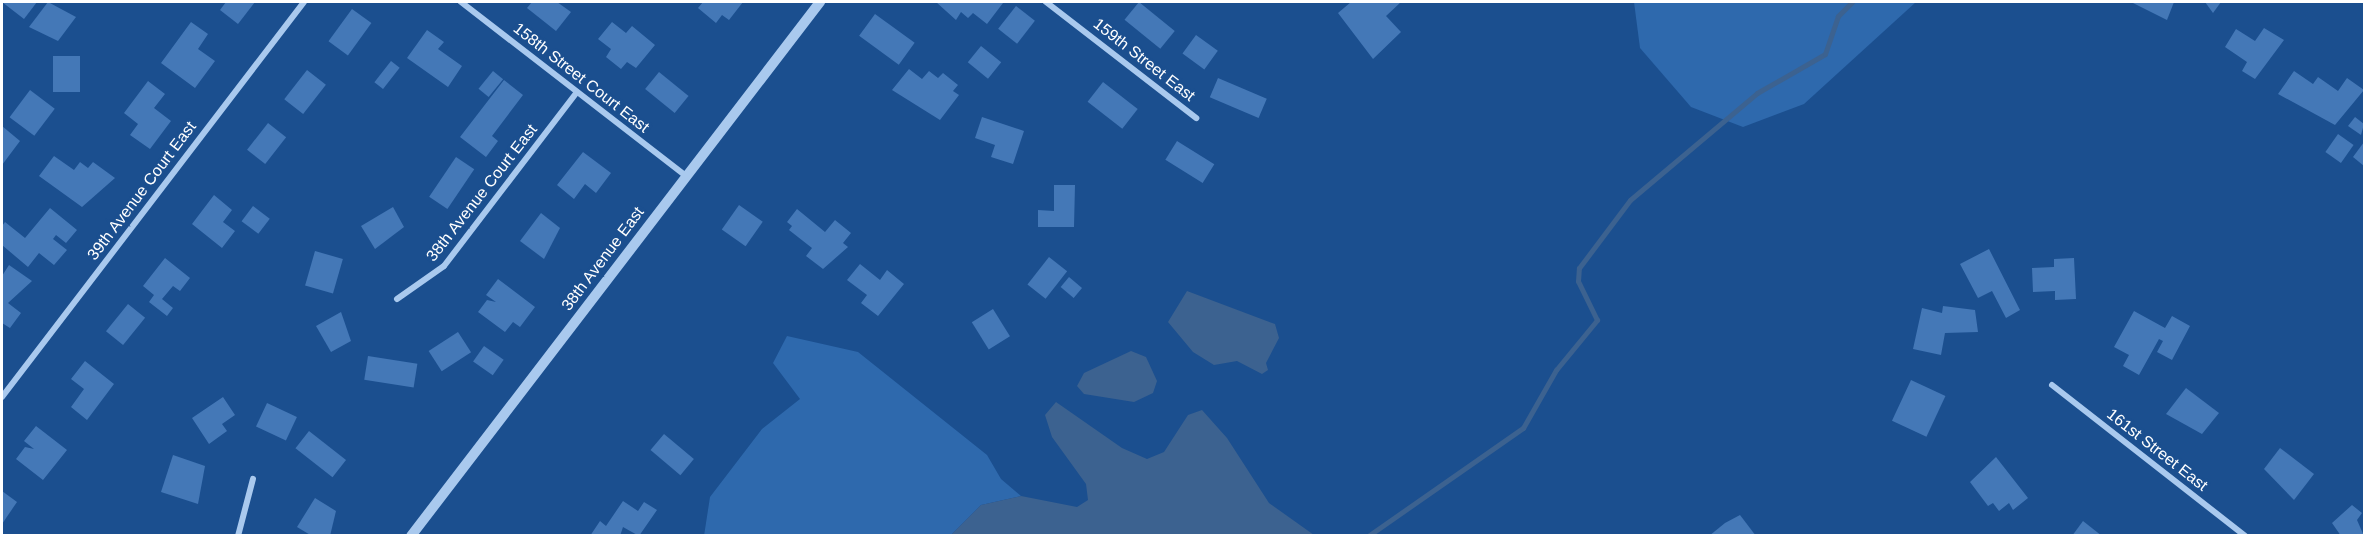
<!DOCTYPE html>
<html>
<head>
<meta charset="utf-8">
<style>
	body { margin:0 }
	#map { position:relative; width:2366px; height:537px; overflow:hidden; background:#1b4f8f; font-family:Helvetica,sans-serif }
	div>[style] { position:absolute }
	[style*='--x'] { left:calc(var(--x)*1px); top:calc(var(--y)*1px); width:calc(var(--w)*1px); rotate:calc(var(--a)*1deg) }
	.green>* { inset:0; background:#2e69ad }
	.water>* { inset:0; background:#3c6290 }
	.stream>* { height:5px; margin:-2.5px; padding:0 2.5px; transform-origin:2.5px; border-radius:2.5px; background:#3c6290 }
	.building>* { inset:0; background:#4478b7; transform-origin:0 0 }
	.minor>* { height:6px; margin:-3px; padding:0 3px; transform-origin:3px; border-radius:3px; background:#a9c9ee }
	.tertiary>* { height:10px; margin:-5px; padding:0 5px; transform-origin:5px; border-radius:5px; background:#a9c9ee }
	span { translate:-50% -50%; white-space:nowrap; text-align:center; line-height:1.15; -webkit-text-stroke:5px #1b4f8f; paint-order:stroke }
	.street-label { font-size:16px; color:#fff }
	.frame { position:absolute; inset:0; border:3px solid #fff; pointer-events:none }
</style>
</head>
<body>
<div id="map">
	<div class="green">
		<div style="clip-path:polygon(1634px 2px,1916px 2px,1804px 104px,1743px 127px,1691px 107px,1640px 48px)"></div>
		<div style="clip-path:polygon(787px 336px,858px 352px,987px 455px,1001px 479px,1021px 496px,981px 505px,951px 535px,704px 536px,710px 497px,762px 429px,800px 399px,773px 363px)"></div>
	</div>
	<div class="water">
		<div style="clip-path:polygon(1187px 291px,1275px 324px,1279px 338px,1266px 363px,1268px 370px,1262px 374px,1237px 361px,1214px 365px,1193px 352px,1168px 322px)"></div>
		<div style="clip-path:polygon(1131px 351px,1146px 357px,1157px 381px,1153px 393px,1134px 402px,1084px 394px,1077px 386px,1084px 373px)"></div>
		<div style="clip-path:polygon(1056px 402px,1122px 448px,1147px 459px,1164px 452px,1188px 415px,1202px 410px,1227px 438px,1269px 503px,1314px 535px,951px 535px,981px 505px,1021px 496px,1077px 507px,1088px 500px,1086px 484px,1052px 437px,1045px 415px)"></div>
	</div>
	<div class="stream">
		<div style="--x:1368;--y:536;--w:189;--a:-34.9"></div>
		<div style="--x:1523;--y:428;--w:67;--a:-60.4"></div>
		<div style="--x:1556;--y:370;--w:65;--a:-50.6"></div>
		<div style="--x:1597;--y:320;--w:43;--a:-116"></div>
		<div style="--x:1578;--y:281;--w:13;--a:-86"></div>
		<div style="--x:1579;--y:268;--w:85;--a:-53.1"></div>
		<div style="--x:1630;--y:200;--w:166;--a:-40.1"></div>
		<div style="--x:1757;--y:93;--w:78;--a:-29.8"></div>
		<div style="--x:1825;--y:54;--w:40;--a:-71.1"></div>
		<div style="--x:1838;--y:16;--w:20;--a:-45"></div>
	</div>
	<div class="building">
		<div style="clip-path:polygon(2px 2px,37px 2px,24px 19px)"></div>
		<div style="clip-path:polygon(48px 2px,76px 17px,58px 41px,29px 27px)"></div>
		<div style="clip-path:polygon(226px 2px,255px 2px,238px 24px,220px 10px)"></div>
		<div style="clip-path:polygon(532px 2px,557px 2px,571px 12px,556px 31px,527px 8px)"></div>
		<div style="clip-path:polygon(703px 2px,743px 2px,729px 20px,722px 15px,716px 23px,698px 8px)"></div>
		<div style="clip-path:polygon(936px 2px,1002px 2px,1003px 3px,987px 24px,973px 13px,968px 18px,961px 12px,956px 20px)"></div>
		<div style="left:1139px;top:2px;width:46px;height:23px;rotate:39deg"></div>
		<div style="clip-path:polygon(1351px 2px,1401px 2px,1386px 16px,1401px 32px,1373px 59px,1338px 13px)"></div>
		<div style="clip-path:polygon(2131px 2px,2174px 2px,2167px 20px)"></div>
		<div style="clip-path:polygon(2205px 2px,2221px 2px,2213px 13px)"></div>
		<div style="left:1016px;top:6px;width:24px;height:29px;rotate:38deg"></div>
		<div style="left:352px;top:9px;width:24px;height:40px;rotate:36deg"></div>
		<div style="left:875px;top:14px;width:49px;height:27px;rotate:36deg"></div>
		<div style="clip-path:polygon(191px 22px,208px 34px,198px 49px,215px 61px,195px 88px,161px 63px)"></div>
		<div style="clip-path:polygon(612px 22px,626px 33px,632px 26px,655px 45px,636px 68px,627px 62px,621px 69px,606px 57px,611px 49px,598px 39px)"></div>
		<div style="clip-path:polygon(2264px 28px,2284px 40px,2255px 79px,2242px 71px,2247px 62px,2225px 47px,2236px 29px,2255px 41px)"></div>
		<div style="clip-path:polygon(427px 30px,444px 42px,438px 49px,462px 66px,448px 87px,407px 58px)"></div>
		<div style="left:1196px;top:35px;width:27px;height:23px;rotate:36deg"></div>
		<div style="left:981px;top:46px;width:26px;height:21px;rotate:39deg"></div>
		<div style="left:53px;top:56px;width:27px;height:36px"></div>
		<div style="left:391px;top:61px;width:11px;height:27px;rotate:38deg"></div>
		<div style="clip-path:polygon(909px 69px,922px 79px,929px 71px,938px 78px,943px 73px,958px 85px,953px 91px,959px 95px,940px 120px,892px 90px)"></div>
		<div style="left:307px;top:70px;width:24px;height:37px;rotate:38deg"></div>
		<div style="left:493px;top:71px;width:13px;height:23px;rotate:39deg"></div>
		<div style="clip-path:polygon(2294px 71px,2313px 84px,2318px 77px,2338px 91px,2347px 78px,2364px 90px,2335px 125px,2278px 94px)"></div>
		<div style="left:659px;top:72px;width:38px;height:22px;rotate:39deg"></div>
		<div style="left:1218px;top:78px;width:53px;height:21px;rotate:23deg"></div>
		<div style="clip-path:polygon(504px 80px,523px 95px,492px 136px,498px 141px,486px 157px,460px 137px)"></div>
		<div style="clip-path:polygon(148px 81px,165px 94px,154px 108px,171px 121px,150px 149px,130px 135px,138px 124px,124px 113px)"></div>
		<div style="left:1103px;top:82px;width:44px;height:25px;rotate:38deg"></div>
		<div style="left:30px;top:90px;width:31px;height:34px;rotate:37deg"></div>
		<div style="clip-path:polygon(982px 117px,1024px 131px,1013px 164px,991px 157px,995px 145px,975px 138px)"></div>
		<div style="clip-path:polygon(2355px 117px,2364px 124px,2361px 135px,2348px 126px)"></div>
		<div style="left:268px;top:123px;width:23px;height:34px;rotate:38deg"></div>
		<div style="clip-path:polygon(2px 126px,20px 141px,2px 165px)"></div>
		<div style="left:2338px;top:134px;width:19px;height:22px;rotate:35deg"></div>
		<div style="left:1177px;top:141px;width:44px;height:22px;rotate:32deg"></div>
		<div style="clip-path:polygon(2364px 142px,2364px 166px,2353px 157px)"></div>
		<div style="clip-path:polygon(583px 152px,611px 173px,596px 193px,585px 184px,574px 199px,557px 185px)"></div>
		<div style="clip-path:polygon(54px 156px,74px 170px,80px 162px,88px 168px,93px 162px,115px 178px,82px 207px,39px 176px)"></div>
		<div style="left:456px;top:157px;width:22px;height:48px;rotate:34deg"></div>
		<div style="clip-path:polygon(1054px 185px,1075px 185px,1074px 227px,1038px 227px,1038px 210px,1054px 211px)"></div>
		<div style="clip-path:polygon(214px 195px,232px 210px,223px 222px,235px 231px,222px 248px,192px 224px)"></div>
		<div style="left:739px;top:205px;width:29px;height:30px;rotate:35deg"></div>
		<div style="left:253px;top:206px;width:21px;height:19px;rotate:37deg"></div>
		<div style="clip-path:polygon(393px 207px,404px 227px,375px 249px,361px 226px)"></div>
		<div style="clip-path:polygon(50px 208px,77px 230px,66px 243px,56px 235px,53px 239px,67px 250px,54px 265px,39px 253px,28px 267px,2px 245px,2px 226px,5px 222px,25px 238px)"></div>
		<div style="clip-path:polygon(797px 209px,825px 232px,835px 220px,851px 233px,843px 243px,848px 247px,823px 269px,806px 256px,812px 248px,789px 230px,792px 226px,787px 222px)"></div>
		<div style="clip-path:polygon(541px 213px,560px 228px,544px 259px,520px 241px)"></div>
		<div style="clip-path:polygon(1989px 249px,2020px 310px,2006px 318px,1992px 291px,1978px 298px,1960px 264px)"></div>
		<div style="left:315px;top:251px;width:29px;height:36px;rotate:16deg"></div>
		<div style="left:1049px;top:257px;width:23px;height:35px;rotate:38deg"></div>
		<div style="clip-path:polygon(165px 258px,190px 278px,180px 291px,173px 286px,162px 299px,173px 308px,167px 316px,149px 302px,154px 295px,143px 286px)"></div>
		<div style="clip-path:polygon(2074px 258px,2076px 299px,2055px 300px,2055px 291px,2033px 292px,2032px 268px,2054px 267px,2054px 259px)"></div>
		<div style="clip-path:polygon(860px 264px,880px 280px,887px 270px,904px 284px,878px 316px,861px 303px,867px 295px,847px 280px)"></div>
		<div style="clip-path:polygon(9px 265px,32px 281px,8px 303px,21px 313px,10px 328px,2px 323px,2px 276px)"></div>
		<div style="left:1069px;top:277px;width:17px;height:13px;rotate:40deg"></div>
		<div style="clip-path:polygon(498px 279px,535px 307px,520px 327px,513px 322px,505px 332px,478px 312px,487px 300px,496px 302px,486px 295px)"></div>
		<div style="left:128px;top:304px;width:22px;height:35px;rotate:39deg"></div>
		<div style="clip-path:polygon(1943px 306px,1975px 310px,1978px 332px,1945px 333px,1941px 355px,1913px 349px,1922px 308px,1942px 313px)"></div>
		<div style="left:993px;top:309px;width:32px;height:25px;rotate:58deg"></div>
		<div style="clip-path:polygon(2134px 311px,2165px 328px,2172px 316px,2190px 326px,2172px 360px,2157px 352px,2163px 341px,2159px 339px,2139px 375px,2123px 366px,2129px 355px,2114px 347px)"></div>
		<div style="clip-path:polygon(341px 312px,351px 341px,331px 352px,316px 326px)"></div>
		<div style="left:458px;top:332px;width:24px;height:35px;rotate:57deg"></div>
		<div style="left:484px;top:346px;width:24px;height:19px;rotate:35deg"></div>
		<div style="left:368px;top:356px;width:50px;height:24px;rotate:9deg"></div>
		<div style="clip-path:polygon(85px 361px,114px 384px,87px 420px,71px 407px,84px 389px,71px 379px)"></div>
		<div style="left:1911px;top:380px;width:38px;height:45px;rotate:25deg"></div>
		<div style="clip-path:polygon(2186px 388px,2219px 413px,2202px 434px,2166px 414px)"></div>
		<div style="clip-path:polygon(223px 397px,235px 415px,222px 424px,227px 431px,209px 444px,192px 418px)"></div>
		<div style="left:267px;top:403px;width:33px;height:26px;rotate:25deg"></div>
		<div style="clip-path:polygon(36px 426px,67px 450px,43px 480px,16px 459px,25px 447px,34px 449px,24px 441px)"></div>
		<div style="left:309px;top:431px;width:47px;height:22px;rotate:38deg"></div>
		<div style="left:664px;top:434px;width:39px;height:21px;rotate:40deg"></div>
		<div style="clip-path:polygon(2280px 448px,2314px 474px,2294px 500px,2264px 469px)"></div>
		<div style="clip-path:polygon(173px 455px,205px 466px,198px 504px,161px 492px)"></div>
		<div style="clip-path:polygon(1996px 457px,2028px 498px,2013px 510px,2009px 503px,1999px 511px,1993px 503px,1988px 506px,1970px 482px)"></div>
		<div style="clip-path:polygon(2px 491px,17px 502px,2px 524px)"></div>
		<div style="clip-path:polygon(315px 498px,336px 511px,330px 536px,312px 536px,297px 527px)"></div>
		<div style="clip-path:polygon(623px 501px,638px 511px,644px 502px,657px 510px,639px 536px,623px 527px,620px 536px,590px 536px,600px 521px,606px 526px)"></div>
		<div style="clip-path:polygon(2352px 505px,2362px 513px,2357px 520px,2364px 536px,2341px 536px,2332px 523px)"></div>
		<div style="clip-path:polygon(1740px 515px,1756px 536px,1709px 536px,1725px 523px)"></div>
		<div style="clip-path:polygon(2083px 521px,2102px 536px,2072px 536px)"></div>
	</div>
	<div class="minor">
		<div style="--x:461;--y:2;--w:283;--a:37.7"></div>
		<div style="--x:1046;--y:2;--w:190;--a:37.7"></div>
		<div style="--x:397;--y:299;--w:57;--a:-35.1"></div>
		<div style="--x:444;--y:266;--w:219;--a:-52.6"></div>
		<div style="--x:2052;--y:385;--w:245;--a:38"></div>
		<div style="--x:2;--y:397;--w:497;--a:-52.6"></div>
		<div style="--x:238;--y:536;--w:59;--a:-75.3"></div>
	</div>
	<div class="tertiary">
		<div style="--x:411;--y:536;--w:673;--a:-52.55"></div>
	</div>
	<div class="street-label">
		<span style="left:1144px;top:60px;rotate:38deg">159th Street East</span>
		<span style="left:581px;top:78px;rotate:38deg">158th Street Court East</span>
		<span style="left:142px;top:191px;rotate:-53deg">39th Avenue Court East</span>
		<span style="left:482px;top:193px;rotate:-52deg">38th Avenue Court East</span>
		<span style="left:603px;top:259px;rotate:-53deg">38th Avenue East</span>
		<span style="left:2157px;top:450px;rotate:38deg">161st Street East</span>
	</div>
	<div class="frame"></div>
</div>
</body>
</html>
